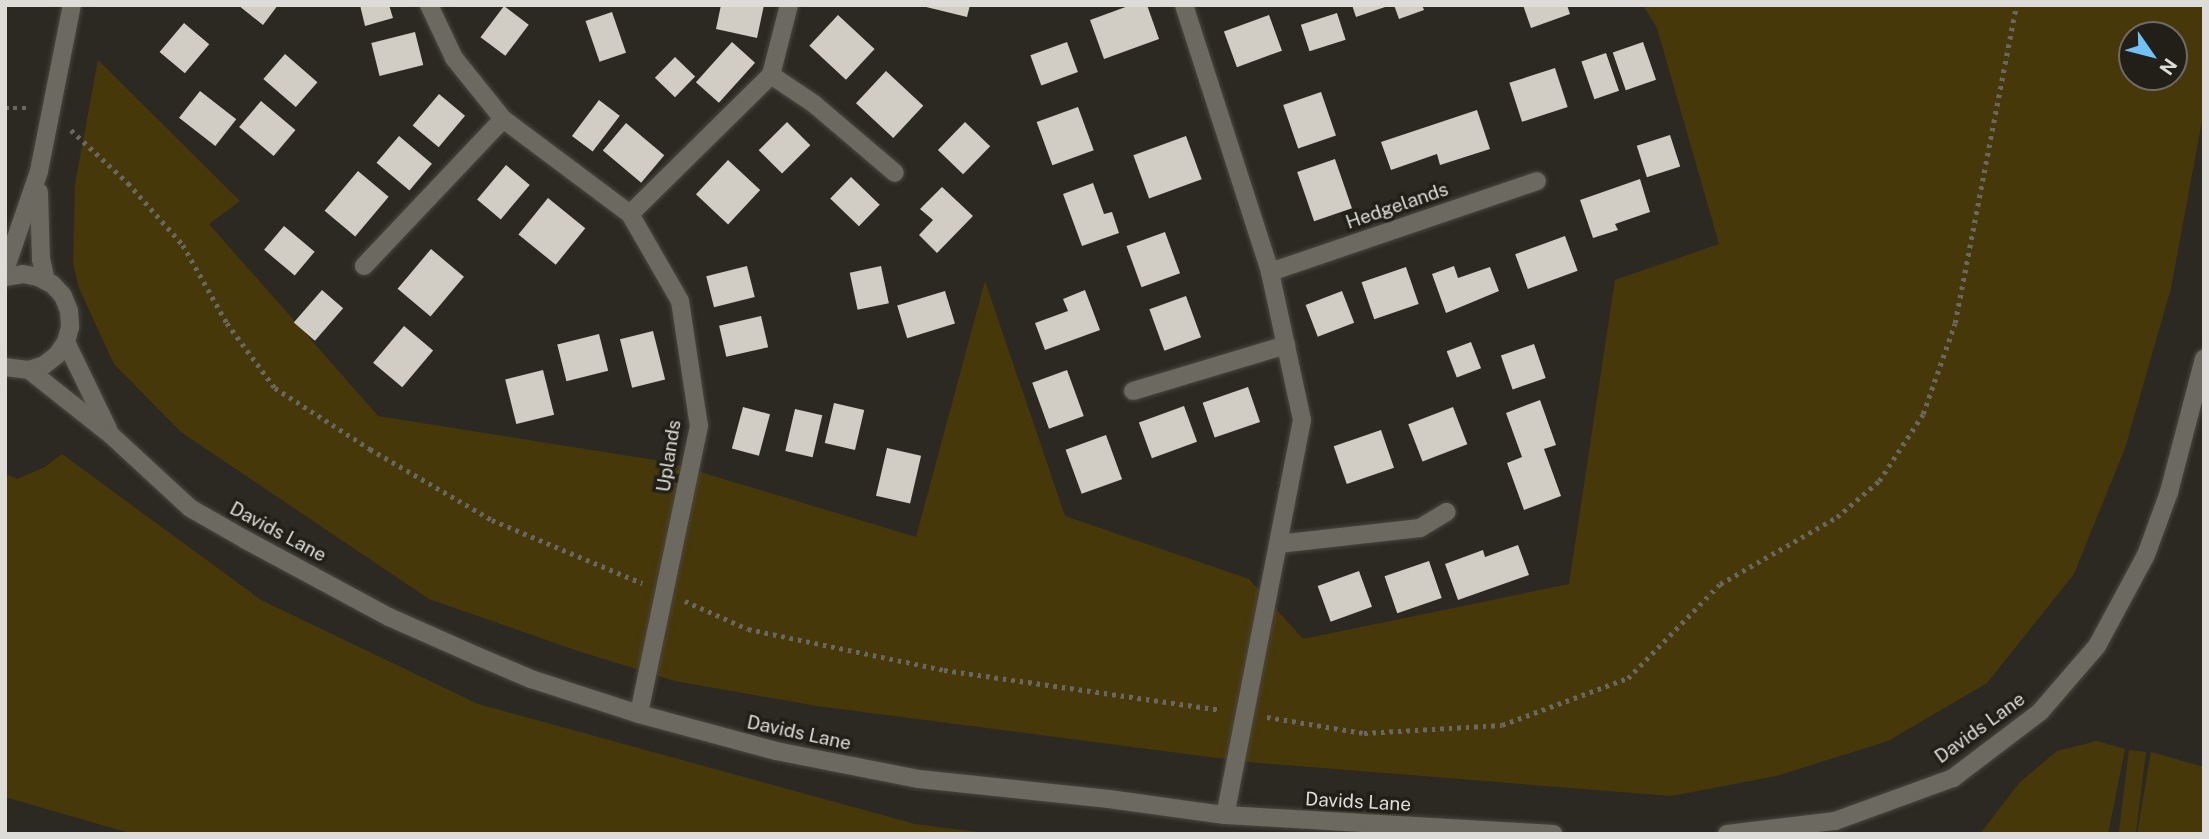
<!DOCTYPE html>
<html>
<head>
<meta charset="utf-8">
<style>
	body { margin:0 }
	#map { position:relative; width:2209px; height:839px; overflow:hidden; background:#2c2922; font-family:"Public Sans",sans-serif }
	div>[style] { position:absolute }
	[style*='--x'] { left:calc(var(--x)*1px); top:calc(var(--y)*1px); width:calc(var(--w)*1px); rotate:calc(var(--a)*1deg) }
	.green>* { inset:0; background:#47380a; transform-origin:0 0 }
	.building>* { inset:0; background:#d1cdc4; transform-origin:0 0 }
	.path>* { height:4.5px; margin-top:-2.25px; transform-origin:0; background:repeating-linear-gradient(90deg,#6a6761 0 3.5px,transparent 0 8.5px) }
	.roads { filter:drop-shadow(0 0 2px #494740) drop-shadow(0 0 2px #494740) }
	.minor>* { height:18px; margin:-9px; padding:0 9px; transform-origin:9px; border-radius:9px; background:#6c6961 }
	span { translate:-50% -50%; white-space:nowrap; text-align:center; line-height:1.15; -webkit-text-stroke:7px #221f19; paint-order:stroke }
	.street-label { font-size:19px; color:#dedcd8 }
	.frame { position:absolute; inset:0; border:7px solid #dedcd8; pointer-events:none }
	.north { position:absolute; left:2118px; top:21px; width:70px; height:70px; box-sizing:border-box; background:#221f19; border:2px solid #6d6b65; border-radius:50%; rotate:125deg; font-size:19px; font-weight:700; line-height:28px; text-align:center; color:#dedcd8 }
	.north::after { content:''; display:block; margin:auto; width:24px; height:32px; background:#72c1f5; clip-path:polygon(50% 0,100% 100%,50% 72%,0 100%) }
</style>
</head>
<body>
<div id="map">
	<div class="green">
		<div style="clip-path:polygon(evenodd,1643px 5px,2204px 5px,2204px 110px,2171px 288px,2125px 448px,2074px 574px,1987px 683px,1888px 741px,1776px 776px,1671px 796px,1248px 762px,817px 706px,675px 681px,575px 650px,429px 599px,181px 432px,114px 364px,79px 288px,73px 263px,75px 184px,98px 60px,240px 201px,209px 224px,378px 416px,667px 462px,916px 537px,985px 281px,1065px 516px,1249px 579px,1303px 639px,1569px 584px,1615px 280px,1719px 244px,1657px 28px,1643px 5px,2132px 35px,2174px 35px,2174px 77px,2132px 77px,2132px 35px)"></div>
		<div style="clip-path:polygon(62px 454px,261px 600px,478px 704px,915px 824px,993px 834px,133px 834px,5px 797px,5px 474px,17px 479px,45px 467px)"></div>
		<div style="clip-path:polygon(2097px 741px,2125px 749px,2108px 834px,1980px 834px,2020px 782px,2057px 751px)"></div>
		<div style="left:2129px;top:750px;width:17px;height:86px;rotate:7deg"></div>
		<div style="clip-path:polygon(2151px 752px,2204px 767px,2204px 834px,2137px 834px)"></div>
	</div>
	<div class="building">
		<div style="clip-path:polygon(238px 5px,278px 5px,263px 25px)"></div>
		<div style="clip-path:polygon(360px 5px,389px 5px,393px 18px,365px 26px)"></div>
		<div style="clip-path:polygon(721px 5px,764px 5px,757px 38px,716px 29px)"></div>
		<div style="clip-path:polygon(918px 5px,970px 5px,967px 17px)"></div>
		<div style="clip-path:polygon(1131px 5px,1147px 5px,1159px 39px,1104px 59px,1090px 20px)"></div>
		<div style="clip-path:polygon(1352px 5px,1388px 5px,1388px 6px,1356px 17px)"></div>
		<div style="clip-path:polygon(1394px 5px,1422px 5px,1424px 10px,1399px 19px)"></div>
		<div style="clip-path:polygon(1523px 5px,1567px 5px,1570px 14px,1531px 28px)"></div>
		<div style="left:504px;top:6px;width:31px;height:39px;rotate:37deg"></div>
		<div style="left:612px;top:12px;width:43px;height:28px;rotate:71deg"></div>
		<div style="left:1337px;top:13px;width:28px;height:38px;rotate:72deg"></div>
		<div style="left:838px;top:15px;width:50px;height:42px;rotate:43deg"></div>
		<div style="left:1269px;top:15px;width:38px;height:48px;rotate:70deg"></div>
		<div style="left:184px;top:23px;width:33px;height:38px;rotate:40deg"></div>
		<div style="left:415px;top:32px;width:34px;height:45px;rotate:76deg"></div>
		<div style="left:732px;top:42px;width:31px;height:54px;rotate:42deg"></div>
		<div style="left:1067px;top:42px;width:32px;height:39px;rotate:70deg"></div>
		<div style="left:1643px;top:42px;width:40px;height:32px;rotate:71deg"></div>
		<div style="left:1606px;top:53px;width:40px;height:26px;rotate:71deg"></div>
		<div style="left:285px;top:54px;width:43px;height:33px;rotate:41deg"></div>
		<div style="left:675px;top:57px;width:28px;height:29px;rotate:44deg"></div>
		<div style="left:1555px;top:68px;width:41px;height:48px;rotate:72deg"></div>
		<div style="left:886px;top:71px;width:51px;height:44px;rotate:43deg"></div>
		<div style="left:200px;top:91px;width:46px;height:34px;rotate:38deg"></div>
		<div style="left:1321px;top:92px;width:46px;height:40px;rotate:71deg"></div>
		<div style="left:439px;top:94px;width:34px;height:41px;rotate:40deg"></div>
		<div style="left:599px;top:100px;width:26px;height:45px;rotate:37deg"></div>
		<div style="left:261px;top:101px;width:45px;height:34px;rotate:40deg"></div>
		<div style="left:1078px;top:107px;width:46px;height:44px;rotate:70deg"></div>
		<div style="clip-path:polygon(1477px 110px,1490px 149px,1440px 165px,1437px 154px,1391px 170px,1381px 142px)"></div>
		<div style="left:787px;top:122px;width:33px;height:40px;rotate:45deg"></div>
		<div style="left:965px;top:122px;width:35px;height:39px;rotate:44deg"></div>
		<div style="left:626px;top:123px;width:50px;height:36px;rotate:40deg"></div>
		<div style="left:1670px;top:135px;width:33px;height:35px;rotate:72deg"></div>
		<div style="left:399px;top:136px;width:43px;height:35px;rotate:40deg"></div>
		<div style="left:1186px;top:136px;width:46px;height:56px;rotate:70deg"></div>
		<div style="left:1335px;top:159px;width:52px;height:40px;rotate:71deg"></div>
		<div style="left:728px;top:160px;width:44px;height:47px;rotate:43deg"></div>
		<div style="left:506px;top:165px;width:31px;height:45px;rotate:40deg"></div>
		<div style="left:358px;top:171px;width:40px;height:52px;rotate:40deg"></div>
		<div style="left:851px;top:177px;width:40px;height:30px;rotate:44deg"></div>
		<div style="clip-path:polygon(1640px 179px,1650px 212px,1615px 224px,1618px 230px,1593px 238px,1580px 200px)"></div>
		<div style="clip-path:polygon(1093px 183px,1104px 214px,1112px 212px,1119px 233px,1082px 246px,1063px 194px)"></div>
		<div style="clip-path:polygon(942px 187px,973px 216px,937px 253px,919px 235px,933px 220px,920px 209px)"></div>
		<div style="left:548px;top:198px;width:48px;height:47px;rotate:39deg"></div>
		<div style="left:284px;top:226px;width:40px;height:31px;rotate:40deg"></div>
		<div style="left:1165px;top:232px;width:44px;height:41px;rotate:70deg"></div>
		<div style="left:1565px;top:236px;width:37px;height:53px;rotate:70deg"></div>
		<div style="left:431px;top:249px;width:43px;height:52px;rotate:40deg"></div>
		<div style="left:747px;top:266px;width:32px;height:42px;rotate:76deg"></div>
		<div style="left:881px;top:266px;width:38px;height:32px;rotate:78deg"></div>
		<div style="clip-path:polygon(1454px 266px,1458px 278px,1490px 267px,1499px 291px,1446px 313px,1432px 274px)"></div>
		<div style="left:1406px;top:267px;width:39px;height:47px;rotate:71deg"></div>
		<div style="left:322px;top:290px;width:28px;height:43px;rotate:41deg"></div>
		<div style="clip-path:polygon(1085px 290px,1100px 330px,1045px 350px,1035px 323px,1068px 311px,1063px 299px)"></div>
		<div style="left:945px;top:291px;width:34px;height:50px;rotate:73deg"></div>
		<div style="left:1342px;top:291px;width:34px;height:39px;rotate:69deg"></div>
		<div style="left:1186px;top:296px;width:44px;height:39px;rotate:70deg"></div>
		<div style="left:761px;top:316px;width:32px;height:43px;rotate:77deg"></div>
		<div style="left:404px;top:326px;width:38px;height:48px;rotate:40deg"></div>
		<div style="left:653px;top:331px;width:50px;height:34px;rotate:76deg"></div>
		<div style="left:599px;top:334px;width:38px;height:43px;rotate:76deg"></div>
		<div style="left:1471px;top:342px;width:28px;height:26px;rotate:69deg"></div>
		<div style="left:1534px;top:344px;width:36px;height:35px;rotate:71deg"></div>
		<div style="left:543px;top:370px;width:46px;height:39px;rotate:76deg"></div>
		<div style="left:1067px;top:370px;width:49px;height:37px;rotate:70deg"></div>
		<div style="left:1248px;top:387px;width:37px;height:48px;rotate:71deg"></div>
		<div style="clip-path:polygon(1540px 400px,1556px 445px,1544px 449px,1561px 496px,1524px 510px,1507px 463px,1522px 457px,1506px 413px)"></div>
		<div style="left:834px;top:403px;width:31px;height:41px;rotate:13deg"></div>
		<div style="left:1184px;top:406px;width:38px;height:48px;rotate:70deg"></div>
		<div style="left:743px;top:407px;width:28px;height:43px;rotate:15deg"></div>
		<div style="left:1453px;top:407px;width:40px;height:48px;rotate:69deg"></div>
		<div style="left:795px;top:409px;width:28px;height:43px;rotate:13deg"></div>
		<div style="left:1381px;top:430px;width:40px;height:50px;rotate:71deg"></div>
		<div style="left:1106px;top:435px;width:47px;height:43px;rotate:70deg"></div>
		<div style="left:887px;top:448px;width:35px;height:49px;rotate:13deg"></div>
		<div style="clip-path:polygon(1518px 545px,1529px 575px,1458px 600px,1445px 564px,1483px 550px,1485px 557px)"></div>
		<div style="left:1429px;top:561px;width:39px;height:47px;rotate:71deg"></div>
		<div style="left:1359px;top:571px;width:38px;height:44px;rotate:70deg"></div>
	</div>
	<div class="path">
		<div style="--x:5;--y:108;--w:24;--a:0"></div>
		<div style="--x:71;--y:130;--w:78;--a:42.9"></div>
		<div style="--x:128;--y:183;--w:83;--a:48.4"></div>
		<div style="--x:183;--y:245;--w:90;--a:60.6"></div>
		<div style="--x:227;--y:323;--w:81;--a:53.6"></div>
		<div style="--x:275;--y:388;--w:113;--a:32.7"></div>
		<div style="--x:370;--y:449;--w:141;--a:30.2"></div>
		<div style="--x:492;--y:520;--w:163;--a:22.8"></div>
		<div style="--x:685;--y:601;--w:69;--a:24"></div>
		<div style="--x:748;--y:629;--w:200;--a:11.8"></div>
		<div style="--x:944;--y:670;--w:279;--a:8.2"></div>
		<div style="--x:1267;--y:717;--w:98;--a:9.4"></div>
		<div style="--x:1364;--y:733;--w:138;--a:-3.3"></div>
		<div style="--x:1502;--y:725;--w:134;--a:-20.5"></div>
		<div style="--x:1628;--y:678;--w:132;--a:-45.6"></div>
		<div style="--x:1720;--y:584;--w:135;--a:-29.8"></div>
		<div style="--x:1837;--y:517;--w:55;--a:-40.6"></div>
		<div style="--x:1879;--y:481;--w:80;--a:-56.7"></div>
		<div style="--x:1923;--y:414;--w:96;--a:-70.6"></div>
		<div style="--x:1955;--y:323;--w:324;--a:-79.1"></div>
	</div>
	<div class="roads">
		<div class="minor">
			<div style="--x:429;--y:5;--w:59;--a:64.7"></div>
			<div style="--x:454;--y:58;--w:78;--a:51.2"></div>
			<div style="--x:503;--y:119;--w:159;--a:36.8"></div>
			<div style="--x:630;--y:214;--w:100;--a:60.1"></div>
			<div style="--x:680;--y:301;--w:126;--a:81.4"></div>
			<div style="--x:699;--y:426;--w:294;--a:101.8"></div>
			<div style="--x:1184;--y:5;--w:281;--a:72.1"></div>
			<div style="--x:1270;--y:272;--w:151;--a:77.8"></div>
			<div style="--x:1302;--y:420;--w:402;--a:101"></div>
			<div style="--x:771;--y:75;--w:52;--a:34"></div>
			<div style="--x:814;--y:104;--w:106;--a:40.4"></div>
			<div style="--x:39;--y:192;--w:67;--a:88.3"></div>
			<div style="--x:41;--y:259;--w:23;--a:77"></div>
			<div style="--x:630;--y:214;--w:198;--a:-44.6"></div>
			<div style="--x:771;--y:75;--w:72;--a:-75.6"></div>
			<div style="--x:364;--y:266;--w:202;--a:-46.6"></div>
			<div style="--x:5;--y:270;--w:105;--a:-71"></div>
			<div style="--x:39;--y:171;--w:169;--a:-78.8"></div>
			<div style="--x:1270;--y:272;--w:282;--a:-18.8"></div>
			<div style="--x:5;--y:277;--w:18;--a:-9"></div>
			<div style="--x:23;--y:274;--w:15;--a:11"></div>
			<div style="--x:38;--y:277;--w:16;--a:27"></div>
			<div style="--x:52;--y:284;--w:16;--a:47"></div>
			<div style="--x:63;--y:296;--w:16;--a:68"></div>
			<div style="--x:69;--y:311;--w:16;--a:86"></div>
			<div style="--x:70;--y:327;--w:16;--a:105"></div>
			<div style="--x:66;--y:342;--w:16;--a:125"></div>
			<div style="--x:57;--y:355;--w:16;--a:142"></div>
			<div style="--x:44;--y:365;--w:16;--a:162"></div>
			<div style="--x:29;--y:370;--w:24;--a:-173"></div>
			<div style="--x:66;--y:342;--w:97;--a:64.2"></div>
			<div style="--x:29;--y:370;--w:105;--a:38.4"></div>
			<div style="--x:111;--y:435;--w:108;--a:42.7"></div>
			<div style="--x:190;--y:508;--w:64;--a:29.7"></div>
			<div style="--x:246;--y:540;--w:162;--a:28.3"></div>
			<div style="--x:389;--y:617;--w:96;--a:23.9"></div>
			<div style="--x:477;--y:656;--w:59;--a:23.1"></div>
			<div style="--x:531;--y:679;--w:114;--a:18"></div>
			<div style="--x:639;--y:714;--w:142;--a:15.1"></div>
			<div style="--x:776;--y:751;--w:146;--a:11.1"></div>
			<div style="--x:919;--y:779;--w:191;--a:6"></div>
			<div style="--x:1109;--y:799;--w:117;--a:7.9"></div>
			<div style="--x:1225;--y:815;--w:329;--a:3.3"></div>
			<div style="--x:1133;--y:391;--w:160;--a:-16.7"></div>
			<div style="--x:1278;--y:544;--w:143;--a:-6.4"></div>
			<div style="--x:1420;--y:528;--w:31;--a:-31"></div>
			<div style="--x:1727;--y:834;--w:109;--a:-6.9"></div>
			<div style="--x:1835;--y:821;--w:126;--a:-20"></div>
			<div style="--x:1953;--y:778;--w:109;--a:-37.2"></div>
			<div style="--x:2040;--y:712;--w:87;--a:-49.2"></div>
			<div style="--x:2097;--y:646;--w:103;--a:-61.7"></div>
			<div style="--x:2146;--y:555;--w:67;--a:-69.9"></div>
			<div style="--x:2169;--y:492;--w:138;--a:-75.3"></div>
		</div>
	</div>
	<div class="street-label">
		<span style="left:1397px;top:206px;rotate:-19deg">Hedgelands</span>
		<span style="left:669px;top:456px;rotate:-81deg">Uplands</span>
		<span style="left:278px;top:532px;rotate:28deg">Davids Lane</span>
		<span style="left:1980px;top:728px;rotate:-36deg">Davids Lane</span>
		<span style="left:799px;top:733px;rotate:12deg">Davids Lane</span>
		<span style="left:1358px;top:802px;rotate:3deg">Davids Lane</span>
	</div>
	<div class="frame"></div>
	<div class="north">N</div>
</div>
</body>
</html>
